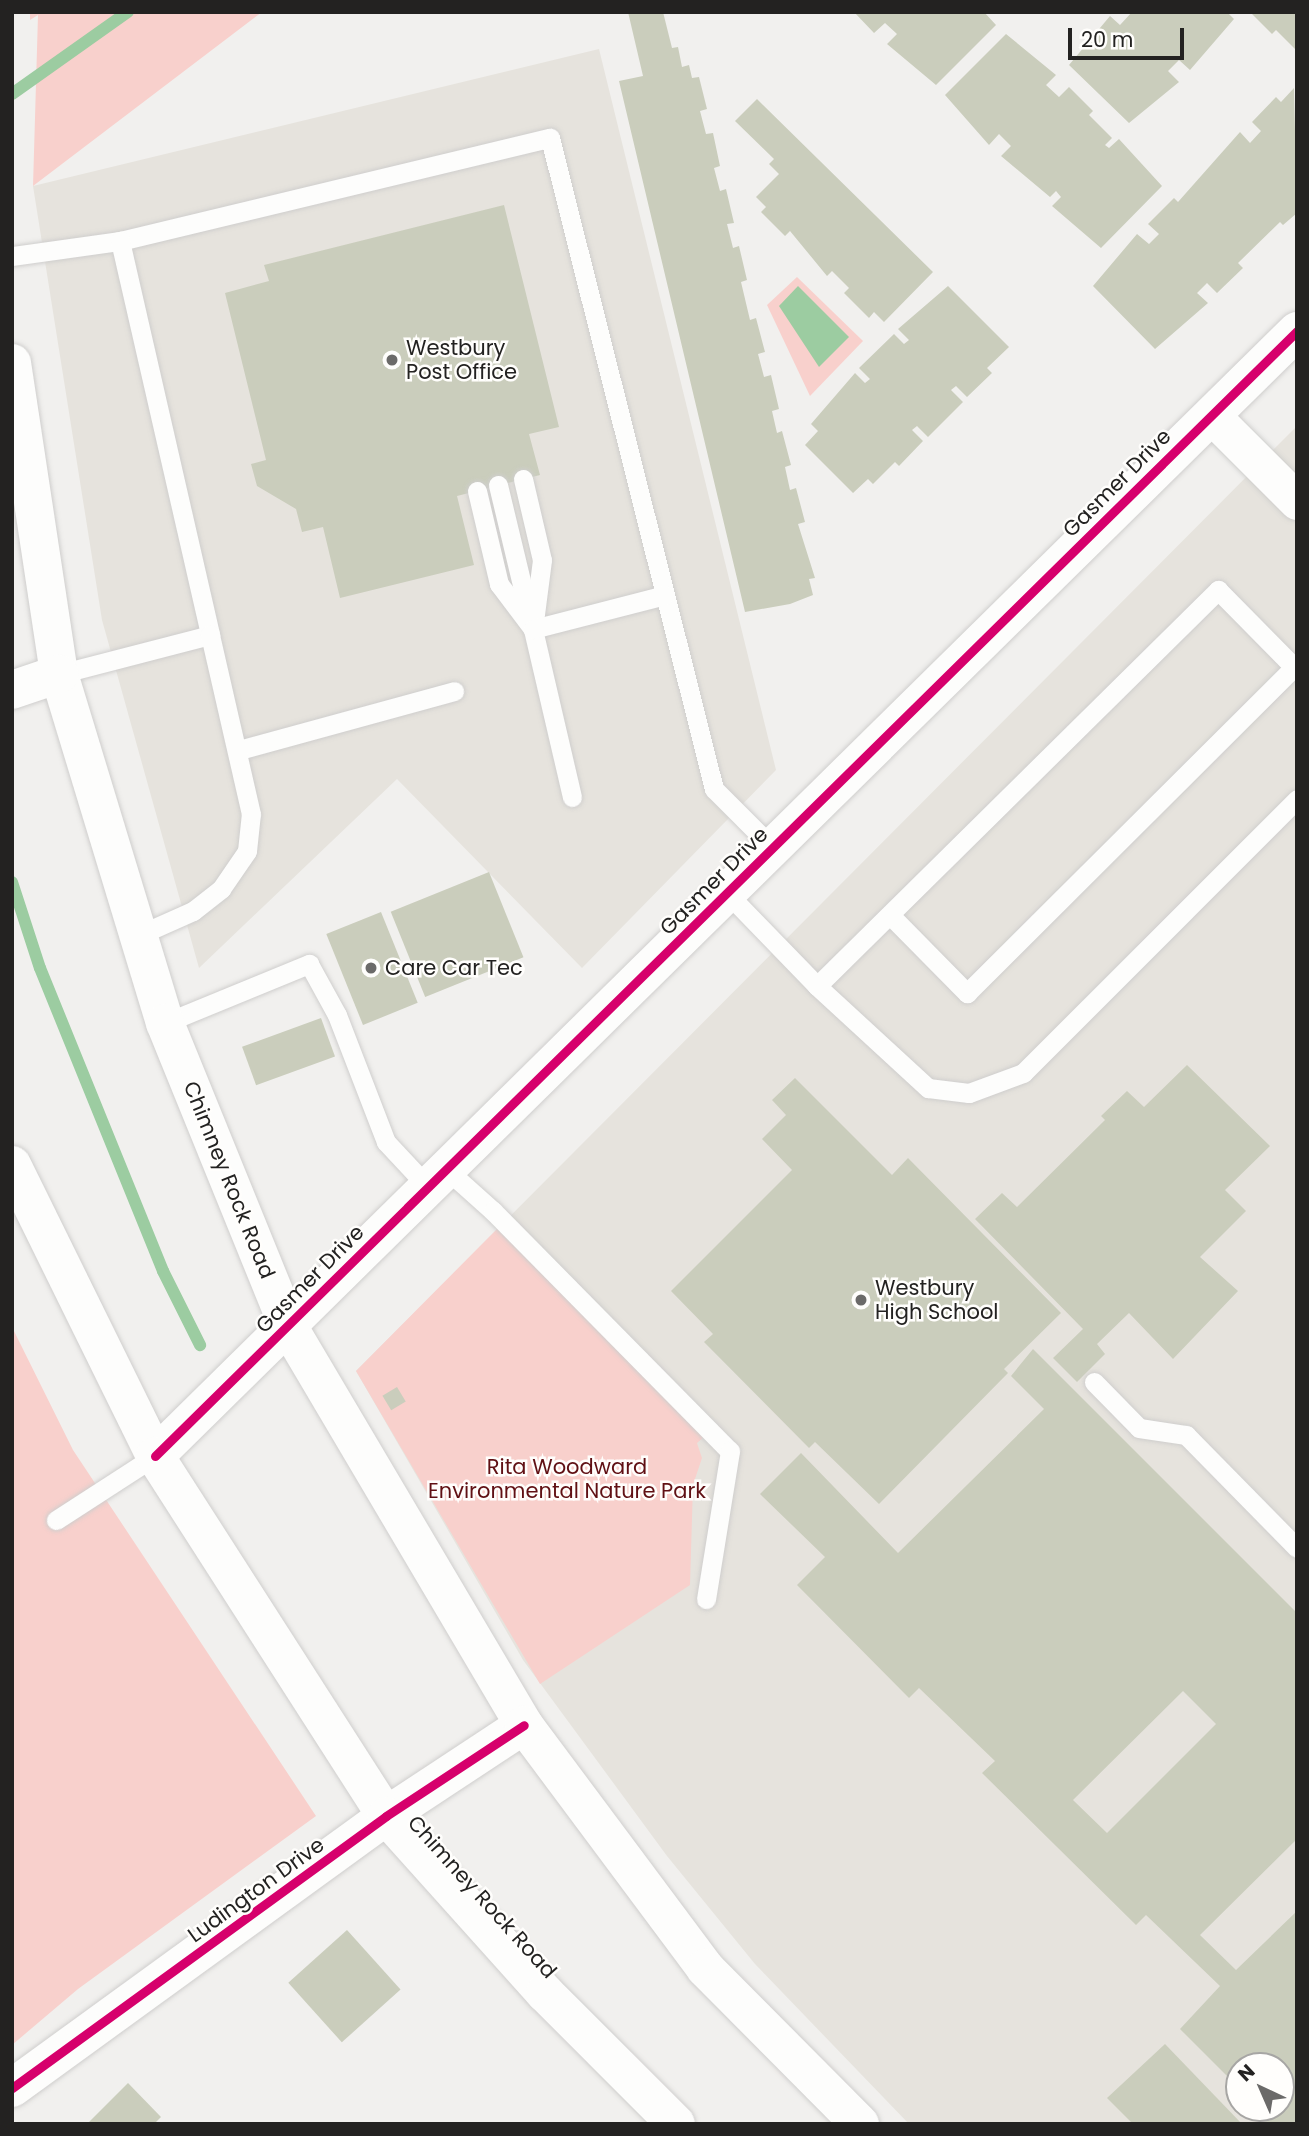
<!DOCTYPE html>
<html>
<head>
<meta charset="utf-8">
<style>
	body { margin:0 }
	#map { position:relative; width:1309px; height:2136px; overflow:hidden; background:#f1f0ee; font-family:Poppins,sans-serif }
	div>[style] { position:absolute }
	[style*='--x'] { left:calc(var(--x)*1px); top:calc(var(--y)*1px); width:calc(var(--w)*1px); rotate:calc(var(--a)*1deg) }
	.built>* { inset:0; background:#e6e3dd }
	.green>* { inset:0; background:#f8d0cc }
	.water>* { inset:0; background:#9ccca1 }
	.stream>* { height:12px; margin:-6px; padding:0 6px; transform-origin:6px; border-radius:6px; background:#9ccca1 }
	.building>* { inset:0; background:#cacdbc; transform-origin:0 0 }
	.roads { filter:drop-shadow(0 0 2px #cfcecd) drop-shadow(0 0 2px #cfcecd) }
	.service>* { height:19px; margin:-9.5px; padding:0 9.5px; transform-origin:9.5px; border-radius:9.5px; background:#fdfdfc }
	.minor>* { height:37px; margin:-18.5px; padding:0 18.5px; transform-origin:18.5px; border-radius:18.5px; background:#fdfdfc }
	.tertiary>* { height:38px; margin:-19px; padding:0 19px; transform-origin:19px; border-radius:19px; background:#fdfdfc }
	.secondary>* { height:38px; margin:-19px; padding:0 19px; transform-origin:19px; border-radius:19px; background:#fdfdfc }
	.cycleway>* { height:9px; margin:-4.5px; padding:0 4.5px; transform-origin:4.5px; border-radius:4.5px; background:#d6006c }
	.dots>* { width:19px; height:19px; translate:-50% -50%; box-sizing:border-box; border:4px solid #fffefc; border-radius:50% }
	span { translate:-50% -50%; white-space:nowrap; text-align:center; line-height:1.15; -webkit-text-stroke:5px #fffefc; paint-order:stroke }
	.poi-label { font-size:21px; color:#232221 }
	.left { translate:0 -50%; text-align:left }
	.street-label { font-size:21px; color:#232221 }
	.park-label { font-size:21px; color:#601014 }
	.frame { position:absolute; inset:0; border:14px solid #232221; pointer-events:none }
	.north { position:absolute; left:1225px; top:2052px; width:70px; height:70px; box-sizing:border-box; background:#fffefc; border:2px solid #a7a6a4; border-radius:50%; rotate:316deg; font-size:19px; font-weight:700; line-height:28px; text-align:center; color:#232221 }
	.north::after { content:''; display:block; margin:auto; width:24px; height:32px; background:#6b6a69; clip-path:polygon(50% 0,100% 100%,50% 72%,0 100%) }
	.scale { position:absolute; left:1068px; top:28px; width:116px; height:32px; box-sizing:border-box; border:4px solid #232221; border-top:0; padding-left:9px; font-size:21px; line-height:24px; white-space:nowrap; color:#232221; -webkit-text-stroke:5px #fffefc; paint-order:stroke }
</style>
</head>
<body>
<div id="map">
	<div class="built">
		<div style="clip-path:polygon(599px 49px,776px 770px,582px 968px,397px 779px,199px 968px,102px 620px,33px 186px)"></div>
		<div style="clip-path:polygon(evenodd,1297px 426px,1297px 2124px,909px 2124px,755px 1964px,667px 1856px,523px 1660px,356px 1371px,1297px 426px,1239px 2066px,1281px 2066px,1281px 2108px,1239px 2108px,1239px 2066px)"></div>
	</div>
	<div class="green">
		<div style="clip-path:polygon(30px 12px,262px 12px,33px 186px,38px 15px,30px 20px)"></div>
		<div style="clip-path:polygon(797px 277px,863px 341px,810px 396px,767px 305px)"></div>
		<div style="clip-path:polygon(497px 1229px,705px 1436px,697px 1443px,702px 1458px,693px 1485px,690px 1585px,540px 1684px,356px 1371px)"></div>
		<div style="clip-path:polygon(12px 1327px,73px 1450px,316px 1816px,78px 1989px,12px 2045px)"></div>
	</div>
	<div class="water">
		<div style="clip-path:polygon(798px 286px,849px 337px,819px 367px,779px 306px)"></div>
	</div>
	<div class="stream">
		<div style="--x:12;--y:94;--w:142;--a:-35.3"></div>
		<div style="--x:12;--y:882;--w:90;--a:72"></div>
		<div style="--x:40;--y:968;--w:327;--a:67.9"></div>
		<div style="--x:163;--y:1271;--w:83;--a:63.4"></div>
	</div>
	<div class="building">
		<div style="clip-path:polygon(628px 12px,663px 12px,672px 48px,678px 47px,682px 67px,689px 65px,692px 78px,699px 77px,707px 109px,700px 111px,706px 134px,713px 133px,720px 166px,714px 168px,720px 191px,726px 189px,734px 223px,727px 224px,733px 248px,739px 246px,747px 280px,741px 282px,750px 320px,756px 318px,765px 352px,758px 354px,764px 377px,771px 375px,779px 409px,772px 411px,777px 433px,782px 431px,791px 465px,785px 467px,790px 490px,796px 488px,805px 522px,798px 524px,815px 578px,809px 579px,813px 595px,790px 604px,745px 612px,619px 81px,643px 76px)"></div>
		<div style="clip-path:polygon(854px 12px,984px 12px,996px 25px,936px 85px,887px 44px,897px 34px,885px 23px,874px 33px)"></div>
		<div style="clip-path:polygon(1132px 12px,1227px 12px,1234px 19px,1190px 70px,1179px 60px,1168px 71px,1179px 82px,1129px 123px,1069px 65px,1110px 16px,1120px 25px)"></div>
		<div style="clip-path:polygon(1250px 12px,1297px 12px,1297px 51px,1276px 30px,1272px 34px)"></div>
		<div style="clip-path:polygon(1006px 34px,1056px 75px,1046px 85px,1059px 97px,1069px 87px,1093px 111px,1089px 115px,1112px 138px,1105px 145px,1109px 148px,1119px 139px,1162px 186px,1101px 248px,1052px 206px,1061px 197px,1056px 191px,1050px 197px,1001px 156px,1011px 146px,999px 134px,989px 145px,945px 95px)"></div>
		<div style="clip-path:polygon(1294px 88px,1297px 213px,1283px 225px,1280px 222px,1238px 263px,1243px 268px,1217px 293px,1207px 283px,1197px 293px,1208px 303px,1155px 349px,1093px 286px,1137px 234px,1149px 244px,1159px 234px,1148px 224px,1174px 198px,1178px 202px,1240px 132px,1250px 143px,1261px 131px,1252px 122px,1276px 97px,1281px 102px)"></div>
		<div style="clip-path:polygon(757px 99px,933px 272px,884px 322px,874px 312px,869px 318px,844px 293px,849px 288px,832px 271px,827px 276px,790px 231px,785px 236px,761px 212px,766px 207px,756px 197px,779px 174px,769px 164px,774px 159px,735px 121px)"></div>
		<div style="clip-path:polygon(504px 205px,559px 427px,529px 434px,540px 475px,457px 496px,474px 565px,340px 598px,323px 527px,302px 532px,296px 509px,257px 486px,251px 464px,266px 460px,225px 293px,269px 281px,264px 265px)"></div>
		<div style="clip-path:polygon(948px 286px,1009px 347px,987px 368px,992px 373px,967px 397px,956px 386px,951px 390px,963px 402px,928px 437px,917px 426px,912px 430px,923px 441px,899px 466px,895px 462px,873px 484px,868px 479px,853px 493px,805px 445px,818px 431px,811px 424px,855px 373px,865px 383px,870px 379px,859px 368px,894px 334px,904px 344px,909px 340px,898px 329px)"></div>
		<div style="left:489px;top:872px;width:92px;height:106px;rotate:68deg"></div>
		<div style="left:381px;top:912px;width:98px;height:59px;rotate:68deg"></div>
		<div style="left:321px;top:1018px;width:41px;height:84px;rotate:70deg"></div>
		<div style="clip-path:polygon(1187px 1065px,1270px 1146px,1225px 1190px,1246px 1211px,1200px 1257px,1238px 1291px,1173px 1359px,1129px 1313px,1097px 1344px,1105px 1354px,1077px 1382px,1053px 1358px,1083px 1329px,975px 1219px,1002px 1193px,1017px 1207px,1105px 1120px,1101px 1116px,1127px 1091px,1144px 1107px)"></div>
		<div style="clip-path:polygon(795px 1078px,892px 1175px,908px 1158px,1061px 1313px,1004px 1369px,1008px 1373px,879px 1504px,815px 1442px,809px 1448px,704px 1342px,713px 1334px,671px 1291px,792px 1170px,762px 1139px,786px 1115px,772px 1100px)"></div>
		<div style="clip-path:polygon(evenodd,1033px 1349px,1297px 1613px,1297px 1839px,1200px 1935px,1236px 1970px,1297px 1911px,1297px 2124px,1260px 2124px,1271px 2120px,1259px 2108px,1281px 2108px,1281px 2066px,1239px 2066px,1239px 2088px,1180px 2029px,1220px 1986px,1146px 1915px,1136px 1925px,982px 1773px,995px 1761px,919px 1688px,909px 1698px,797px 1585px,825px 1557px,760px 1494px,801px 1453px,898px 1553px,1044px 1409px,1011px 1376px,1033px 1349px,1183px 1691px,1216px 1724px,1107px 1833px,1073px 1800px,1183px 1691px)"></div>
		<div style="left:397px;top:1387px;width:17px;height:17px;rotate:59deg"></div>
		<div style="left:347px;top:1930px;width:80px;height:79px;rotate:48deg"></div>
		<div style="clip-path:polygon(1165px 2044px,1242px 2124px,1133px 2124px,1107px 2098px)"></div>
		<div style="clip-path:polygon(128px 2083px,161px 2117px,154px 2124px,87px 2124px)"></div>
	</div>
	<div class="roads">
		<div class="service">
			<div style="--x:120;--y:241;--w:442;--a:-13.5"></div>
			<div style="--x:550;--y:138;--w:671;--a:75.86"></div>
			<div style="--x:714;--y:789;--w:83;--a:45"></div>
			<div style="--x:12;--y:256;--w:109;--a:-7.9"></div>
			<div style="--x:120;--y:241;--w:404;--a:77.1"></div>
			<div style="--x:210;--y:635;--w:156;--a:165.5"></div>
			<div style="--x:523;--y:479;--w:83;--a:76.8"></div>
			<div style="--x:542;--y:560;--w:70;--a:97.4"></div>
			<div style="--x:498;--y:485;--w:137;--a:76.5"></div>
			<div style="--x:477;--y:491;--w:96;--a:76.7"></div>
			<div style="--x:499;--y:584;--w:56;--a:52.9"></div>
			<div style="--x:239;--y:750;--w:223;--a:-15.3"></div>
			<div style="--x:572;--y:797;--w:172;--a:-103.1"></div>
			<div style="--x:533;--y:629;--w:136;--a:-14.4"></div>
			<div style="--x:727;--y:893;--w:129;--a:45.9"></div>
			<div style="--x:817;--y:986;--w:151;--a:42.6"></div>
			<div style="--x:928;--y:1088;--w:41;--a:7"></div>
			<div style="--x:969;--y:1093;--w:58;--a:-20.3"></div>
			<div style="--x:1023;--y:1073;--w:387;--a:-45"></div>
			<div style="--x:890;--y:915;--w:110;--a:45.4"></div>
			<div style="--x:967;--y:993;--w:462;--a:-44.9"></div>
			<div style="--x:139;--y:935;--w:59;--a:-24"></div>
			<div style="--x:193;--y:911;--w:36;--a:-38"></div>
			<div style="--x:221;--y:889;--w:46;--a:-55.6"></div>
			<div style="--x:247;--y:851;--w:37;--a:-84"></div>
			<div style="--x:251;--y:814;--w:184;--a:-102.9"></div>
			<div style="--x:817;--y:986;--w:564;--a:-44.64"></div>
			<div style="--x:1218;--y:590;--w:112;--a:45.4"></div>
			<div style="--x:165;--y:1023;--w:156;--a:-22.3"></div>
			<div style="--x:309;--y:964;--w:58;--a:61.2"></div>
			<div style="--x:337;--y:1015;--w:136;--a:68.9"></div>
			<div style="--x:386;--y:1142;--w:62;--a:47"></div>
			<div style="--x:446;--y:1169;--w:63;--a:41.8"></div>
			<div style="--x:493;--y:1211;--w:337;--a:45.4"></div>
			<div style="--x:730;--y:1451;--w:150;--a:99.2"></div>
			<div style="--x:1094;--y:1382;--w:64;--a:45.6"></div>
			<div style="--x:1139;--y:1428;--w:48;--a:8.5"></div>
			<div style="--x:1186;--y:1435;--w:158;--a:45.5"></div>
			<div style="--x:56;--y:1520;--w:118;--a:-32.9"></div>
		</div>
		<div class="minor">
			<div style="--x:1211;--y:415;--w:122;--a:45"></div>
		</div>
		<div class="tertiary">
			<div style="--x:155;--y:1456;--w:1603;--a:-44.57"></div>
			<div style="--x:12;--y:2088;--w:462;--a:-36"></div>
			<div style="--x:386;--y:1816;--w:165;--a:-33.4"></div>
		</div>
		<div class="secondary">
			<div style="--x:12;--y:363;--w:315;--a:81.4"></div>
			<div style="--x:59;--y:674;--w:365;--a:73.1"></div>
			<div style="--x:165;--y:1023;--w:327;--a:67.9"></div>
			<div style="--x:288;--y:1326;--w:464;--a:59.4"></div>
			<div style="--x:524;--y:1725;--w:303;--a:53.3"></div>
			<div style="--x:705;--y:1968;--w:220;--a:45.2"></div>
			<div style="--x:12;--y:690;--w:50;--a:-18.8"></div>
			<div style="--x:12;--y:1165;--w:324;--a:63.8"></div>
			<div style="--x:155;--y:1456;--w:428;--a:57.3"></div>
			<div style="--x:386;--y:1816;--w:238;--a:48.1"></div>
			<div style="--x:545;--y:1993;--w:185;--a:45"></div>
		</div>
	</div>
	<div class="cycleway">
		<div style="--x:155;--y:1456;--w:1603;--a:-44.57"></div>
		<div style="--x:12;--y:2088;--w:462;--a:-36"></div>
		<div style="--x:386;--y:1816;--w:165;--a:-33.4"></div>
	</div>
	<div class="dots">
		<div style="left:392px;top:360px;background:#6b6a69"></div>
		<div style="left:371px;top:968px;background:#6b6a69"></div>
		<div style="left:861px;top:1300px;background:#6b6a69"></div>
	</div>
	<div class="poi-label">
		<span class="left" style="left:406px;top:360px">Westbury<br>Post Office</span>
		<span class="left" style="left:385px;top:968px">Care Car Tec</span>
		<span class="left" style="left:875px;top:1300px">Westbury<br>High School</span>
	</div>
	<div class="street-label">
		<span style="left:1117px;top:483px;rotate:-45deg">Gasmer Drive</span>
		<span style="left:714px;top:881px;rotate:-45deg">Gasmer Drive</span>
		<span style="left:229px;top:1180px;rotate:68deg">Chimney Rock Road</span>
		<span style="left:310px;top:1279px;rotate:-45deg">Gasmer Drive</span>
		<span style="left:256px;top:1890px;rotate:-36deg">Ludington Drive</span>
		<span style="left:482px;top:1897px;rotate:48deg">Chimney Rock Road</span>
	</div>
	<div class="park-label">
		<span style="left:567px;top:1479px">Rita Woodward<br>Environmental Nature Park</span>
	</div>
	<div class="frame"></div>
	<div class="north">N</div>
	<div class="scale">20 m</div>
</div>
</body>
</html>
